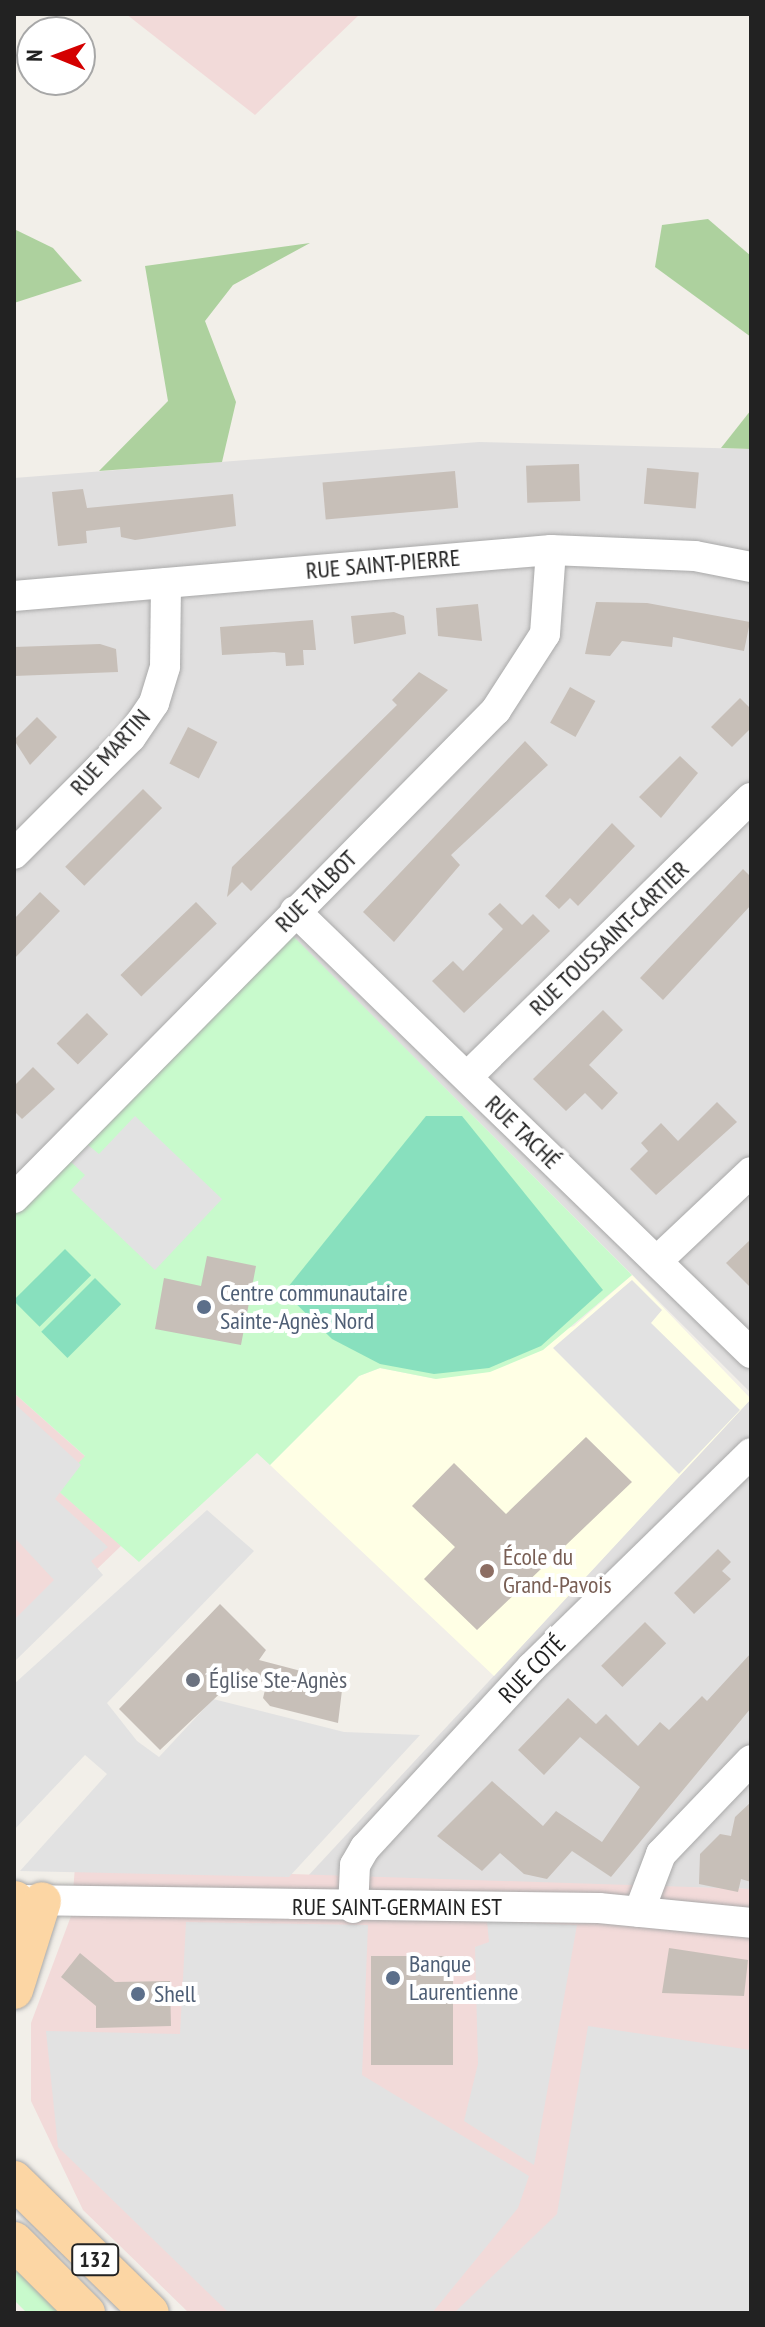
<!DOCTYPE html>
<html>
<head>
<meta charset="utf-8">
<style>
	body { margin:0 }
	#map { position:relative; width:765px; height:2327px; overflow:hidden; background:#f2efe9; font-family:"PT Sans Narrow",sans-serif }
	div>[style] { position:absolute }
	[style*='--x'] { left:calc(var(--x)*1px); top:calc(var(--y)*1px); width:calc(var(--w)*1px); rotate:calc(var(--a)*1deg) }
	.residential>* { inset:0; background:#e0dfdf }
	.commercial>* { inset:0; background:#f2dad9 }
	.education>* { inset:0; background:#ffffe5 }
	.forest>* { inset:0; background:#add19e }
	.park>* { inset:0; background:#c8facc }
	.pitch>* { inset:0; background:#88e0be; transform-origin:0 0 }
	.parking>* { inset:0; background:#e2e2e2 }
	.building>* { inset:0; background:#c7bfb8; transform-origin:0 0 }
	.roads { filter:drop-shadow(0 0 2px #a9a9a9) drop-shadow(0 0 2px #a9a9a9) }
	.minor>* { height:30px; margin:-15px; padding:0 15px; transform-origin:15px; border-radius:15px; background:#fff }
	.major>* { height:38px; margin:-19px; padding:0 19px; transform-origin:19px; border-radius:19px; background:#fcd6a4 }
	.dots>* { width:22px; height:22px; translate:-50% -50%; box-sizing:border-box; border:4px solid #fff; border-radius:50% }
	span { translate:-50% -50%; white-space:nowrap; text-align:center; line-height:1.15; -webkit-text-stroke:8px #fff; paint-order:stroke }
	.shield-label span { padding:2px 6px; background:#fff; border:2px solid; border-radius:6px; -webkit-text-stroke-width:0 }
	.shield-label { font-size:22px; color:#222; font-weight:700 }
	.street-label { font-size:24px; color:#222 }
	.service-label { font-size:24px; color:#4e5e75 }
	.left { translate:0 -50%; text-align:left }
	.education-label { font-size:24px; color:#785e54 }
	.worship-label { font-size:24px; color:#5b616d }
	.frame { position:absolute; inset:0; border:16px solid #222; pointer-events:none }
	.north { position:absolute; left:16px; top:16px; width:80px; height:80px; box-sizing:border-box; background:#fff; border:2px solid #a7a7a7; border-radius:50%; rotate:271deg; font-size:22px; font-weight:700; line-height:32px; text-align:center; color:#222 }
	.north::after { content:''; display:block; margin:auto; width:28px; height:36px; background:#d40000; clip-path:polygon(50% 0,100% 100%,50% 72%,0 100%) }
</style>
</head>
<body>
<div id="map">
	<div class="residential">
		<div style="clip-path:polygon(479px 442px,751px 449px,751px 1393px,289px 933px,14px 1195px,14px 478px)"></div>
		<div style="clip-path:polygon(751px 1399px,751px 1889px,307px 1877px)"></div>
	</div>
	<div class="commercial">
		<div style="clip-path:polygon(126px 14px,360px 14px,255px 115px)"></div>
		<div style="clip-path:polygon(14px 1393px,86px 1457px,55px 1488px,122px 1545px,14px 1649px)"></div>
		<div style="clip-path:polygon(75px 1867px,751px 1889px,751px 2313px,189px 2313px,83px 2210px,31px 2101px,31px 2023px,71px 1916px)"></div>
	</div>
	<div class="education">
		<div style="clip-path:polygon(632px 1275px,751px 1399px,494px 1676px,270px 1465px,359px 1376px,380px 1368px,436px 1379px,574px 1326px)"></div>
	</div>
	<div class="forest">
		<div style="clip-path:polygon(708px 219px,751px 256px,751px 337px,655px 267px,662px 225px)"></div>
		<div style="clip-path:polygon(14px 229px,53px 248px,82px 281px,14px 303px)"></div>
		<div style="clip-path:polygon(310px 243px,233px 285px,205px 321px,236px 402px,222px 462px,99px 471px,168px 401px,145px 266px)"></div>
		<div style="clip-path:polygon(751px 410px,751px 449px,721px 448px)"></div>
	</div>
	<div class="park">
		<div style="clip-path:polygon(289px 932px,632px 1275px,543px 1350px,490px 1372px,436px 1379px,380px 1368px,359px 1376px,270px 1465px,257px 1453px,139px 1562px,55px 1488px,85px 1456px,14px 1393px,14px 1195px)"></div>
		<div style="clip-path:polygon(14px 2261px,66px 2313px,27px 2313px,14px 2300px)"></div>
	</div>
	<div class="pitch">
		<div style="clip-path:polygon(426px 1116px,462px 1116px,603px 1290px,541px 1346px,489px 1368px,434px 1374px,380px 1364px,332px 1339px,284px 1292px)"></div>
		<div style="left:65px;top:1249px;width:37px;height:73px;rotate:45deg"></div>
		<div style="left:95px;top:1278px;width:37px;height:76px;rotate:45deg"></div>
	</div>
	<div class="parking">
		<div style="clip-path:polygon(135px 1116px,222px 1199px,155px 1270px,71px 1190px,85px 1175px,71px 1162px,88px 1145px,99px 1154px)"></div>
		<div style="clip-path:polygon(632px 1280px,662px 1310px,651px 1323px,740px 1410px,679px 1474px,553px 1348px)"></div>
		<div style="clip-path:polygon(14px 1403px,81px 1465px,55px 1499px,108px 1547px,91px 1561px,103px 1575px,14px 1662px,14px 1620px,54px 1580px,14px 1537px)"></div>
		<div style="clip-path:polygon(207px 1510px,254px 1551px,107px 1703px,137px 1741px,159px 1757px,213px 1699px,344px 1732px,420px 1735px,289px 1877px,20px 1871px,107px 1774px,85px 1755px,14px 1830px,14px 1684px)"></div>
		<div style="clip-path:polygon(487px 1921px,577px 1925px,534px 2165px,464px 2121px,478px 2064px,475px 1947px,489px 1942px)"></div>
		<div style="clip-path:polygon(186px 1922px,368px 1925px,362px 2075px,529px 2176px,518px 2208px,432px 2313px,229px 2313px,58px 2147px,46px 2031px,180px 2034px)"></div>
		<div style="clip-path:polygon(588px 2026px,751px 2050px,751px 2313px,454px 2313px,557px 2214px)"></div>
	</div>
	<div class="building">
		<div style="left:579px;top:464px;width:37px;height:53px;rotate:88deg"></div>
		<div style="left:647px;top:468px;width:52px;height:36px;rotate:5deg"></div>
		<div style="left:455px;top:471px;width:37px;height:133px;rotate:85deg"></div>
		<div style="clip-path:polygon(83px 489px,87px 508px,233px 494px,236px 526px,135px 540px,121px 537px,120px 527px,86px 531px,87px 543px,58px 546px,52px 492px)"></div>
		<div style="clip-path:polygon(596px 602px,647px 603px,750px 622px,744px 651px,673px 637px,672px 647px,622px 641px,610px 656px,585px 654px)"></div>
		<div style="clip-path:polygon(478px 604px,482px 641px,438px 636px,436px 608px)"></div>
		<div style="clip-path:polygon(394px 612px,404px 616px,406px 634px,354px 644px,351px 616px)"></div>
		<div style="clip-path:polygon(313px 620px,316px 650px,303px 650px,304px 665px,286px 666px,285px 653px,274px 652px,222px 655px,220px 627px)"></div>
		<div style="clip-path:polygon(100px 644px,116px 649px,118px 672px,14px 676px,14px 647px)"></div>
		<div style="clip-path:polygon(419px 672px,448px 690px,251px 891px,242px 882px,227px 897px,232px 867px,397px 705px,392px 700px)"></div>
		<div style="left:570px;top:687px;width:29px;height:41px;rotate:29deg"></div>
		<div style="clip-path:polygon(740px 698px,751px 709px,751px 728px,732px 747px,711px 727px)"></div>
		<div style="clip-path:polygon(37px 717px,57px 737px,30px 765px,14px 740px)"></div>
		<div style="left:188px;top:727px;width:33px;height:41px;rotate:27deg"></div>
		<div style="clip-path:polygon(525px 741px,548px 765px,451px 855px,460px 865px,394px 942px,363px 912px)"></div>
		<div style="clip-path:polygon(680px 756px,698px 773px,661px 818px,639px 797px)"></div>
		<div style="left:143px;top:789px;width:27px;height:110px;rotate:45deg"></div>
		<div style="clip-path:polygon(612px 823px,635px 846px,578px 906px,570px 898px,559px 909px,545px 896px)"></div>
		<div style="clip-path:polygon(743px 869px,751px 877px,751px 905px,663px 1000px,640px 978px)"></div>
		<div style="clip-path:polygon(40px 892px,60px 911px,14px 959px,14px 919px)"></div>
		<div style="left:196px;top:902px;width:30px;height:105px;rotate:46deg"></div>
		<div style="clip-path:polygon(500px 903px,522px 925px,533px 914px,550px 931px,464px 1013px,432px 981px,453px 961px,463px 971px,503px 929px,488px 914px)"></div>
		<div style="clip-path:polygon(603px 1010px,623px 1030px,589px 1065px,618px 1093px,602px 1110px,585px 1093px,566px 1111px,533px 1079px)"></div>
		<div style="left:87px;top:1013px;width:30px;height:43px;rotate:45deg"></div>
		<div style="clip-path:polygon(33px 1067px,55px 1089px,22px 1119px,14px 1111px,14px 1086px)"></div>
		<div style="clip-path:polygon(717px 1102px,737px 1122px,656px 1195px,630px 1169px,648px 1151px,641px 1143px,661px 1123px,678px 1141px)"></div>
		<div style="clip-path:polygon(751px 1239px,751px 1288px,726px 1263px)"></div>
		<div style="clip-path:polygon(207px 1256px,256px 1266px,241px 1345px,155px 1329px,164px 1278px,201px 1286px)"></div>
		<div style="clip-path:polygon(586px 1437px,632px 1482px,477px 1630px,424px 1579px,455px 1547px,412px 1506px,454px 1463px,506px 1514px)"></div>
		<div style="clip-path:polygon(718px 1549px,731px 1562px,722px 1571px,731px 1579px,694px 1614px,674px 1593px)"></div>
		<div style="clip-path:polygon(220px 1604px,266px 1650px,259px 1660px,343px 1682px,338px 1723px,270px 1706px,263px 1698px,266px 1686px,247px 1668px,160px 1750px,119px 1709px)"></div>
		<div style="left:645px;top:1622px;width:30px;height:62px;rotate:45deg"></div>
		<div style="clip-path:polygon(751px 1653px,751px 1708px,611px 1877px,572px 1851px,547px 1879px,524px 1874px,500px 1853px,482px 1871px,437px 1836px,492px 1781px,543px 1826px,556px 1811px,602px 1842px,640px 1787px,580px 1737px,544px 1775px,518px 1750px,568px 1698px,596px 1724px,606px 1714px,638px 1746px,660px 1722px,669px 1730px,702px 1696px,707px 1701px)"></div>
		<div style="clip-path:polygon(751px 1802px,751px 1882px,741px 1879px,738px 1892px,699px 1884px,700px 1854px,720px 1834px,731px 1836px,735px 1817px)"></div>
		<div style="clip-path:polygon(669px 1948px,748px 1960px,744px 1996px,662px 1993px)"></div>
		<div style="clip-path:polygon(80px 1953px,115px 1982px,170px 1981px,171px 2026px,96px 2028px,96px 2006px,61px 1977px)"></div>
		<div style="left:371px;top:1956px;width:82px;height:109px"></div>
	</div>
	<div class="roads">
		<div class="minor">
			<div style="--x:14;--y:596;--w:539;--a:-4.9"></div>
			<div style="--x:551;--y:550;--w:144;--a:2.4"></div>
			<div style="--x:695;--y:556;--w:57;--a:11.1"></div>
			<div style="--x:14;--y:854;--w:165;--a:-45"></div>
			<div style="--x:131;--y:737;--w:41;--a:-55.9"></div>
			<div style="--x:154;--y:703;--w:38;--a:-73"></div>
			<div style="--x:165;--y:667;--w:84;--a:-89.3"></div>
			<div style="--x:295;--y:911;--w:635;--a:44.11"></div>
			<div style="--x:467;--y:1077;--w:398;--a:-44.5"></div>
			<div style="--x:14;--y:1198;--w:686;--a:-45.35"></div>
			<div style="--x:496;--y:710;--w:90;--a:-57.2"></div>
			<div style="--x:545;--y:634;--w:84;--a:-85.9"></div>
			<div style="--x:657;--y:1261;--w:129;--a:-43.4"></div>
			<div style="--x:20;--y:1900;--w:579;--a:0.79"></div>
			<div style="--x:599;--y:1908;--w:153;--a:5.6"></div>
			<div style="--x:353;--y:1908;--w:43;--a:-87.3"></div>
			<div style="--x:355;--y:1865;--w:20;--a:-60"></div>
			<div style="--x:365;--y:1848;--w:246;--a:-47.3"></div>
			<div style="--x:532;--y:1667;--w:306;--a:-44.3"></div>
			<div style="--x:639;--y:1912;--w:62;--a:-69.2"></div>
			<div style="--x:661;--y:1854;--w:130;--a:-46.2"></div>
		</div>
		<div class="major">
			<div style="--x:14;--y:1905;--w:5;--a:-79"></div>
			<div style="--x:14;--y:1990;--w:93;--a:-72.5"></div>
			<div style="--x:14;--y:2180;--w:190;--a:44.4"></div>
			<div style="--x:14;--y:2241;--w:102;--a:45"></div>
		</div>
	</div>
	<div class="dots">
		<div style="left:204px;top:1307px;background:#5c6f8a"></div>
		<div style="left:487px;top:1571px;background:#8d6e63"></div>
		<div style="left:193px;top:1680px;background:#6b7280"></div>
		<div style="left:393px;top:1978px;background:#5c6f8a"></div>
		<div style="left:138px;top:1994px;background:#5c6f8a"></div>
	</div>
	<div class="shield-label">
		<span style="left:95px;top:2260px">132</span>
	</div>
	<div class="street-label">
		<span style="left:383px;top:564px;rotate:-5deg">RUE SAINT-PIERRE</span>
		<span style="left:110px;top:752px;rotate:-48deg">RUE MARTIN</span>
		<span style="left:316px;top:891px;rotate:-45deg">RUE TALBOT</span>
		<span style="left:609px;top:938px;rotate:-44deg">RUE TOUSSAINT-CARTIER</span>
		<span style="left:523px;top:1132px;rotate:44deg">RUE TACHÉ</span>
		<span style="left:532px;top:1669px;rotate:-46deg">RUE COTÉ</span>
		<span style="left:397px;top:1907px">RUE SAINT-GERMAIN EST</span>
	</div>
	<div class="service-label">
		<span class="left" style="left:220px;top:1307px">Centre communautaire<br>Sainte-Agnès Nord</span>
		<span class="left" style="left:409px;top:1978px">Banque<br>Laurentienne</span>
		<span class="left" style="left:154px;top:1994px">Shell</span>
	</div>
	<div class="education-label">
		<span class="left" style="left:503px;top:1571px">École du<br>Grand-Pavois</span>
	</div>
	<div class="worship-label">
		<span class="left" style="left:209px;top:1680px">Église Ste-Agnès</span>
	</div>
	<div class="frame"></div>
	<div class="north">N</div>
</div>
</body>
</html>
